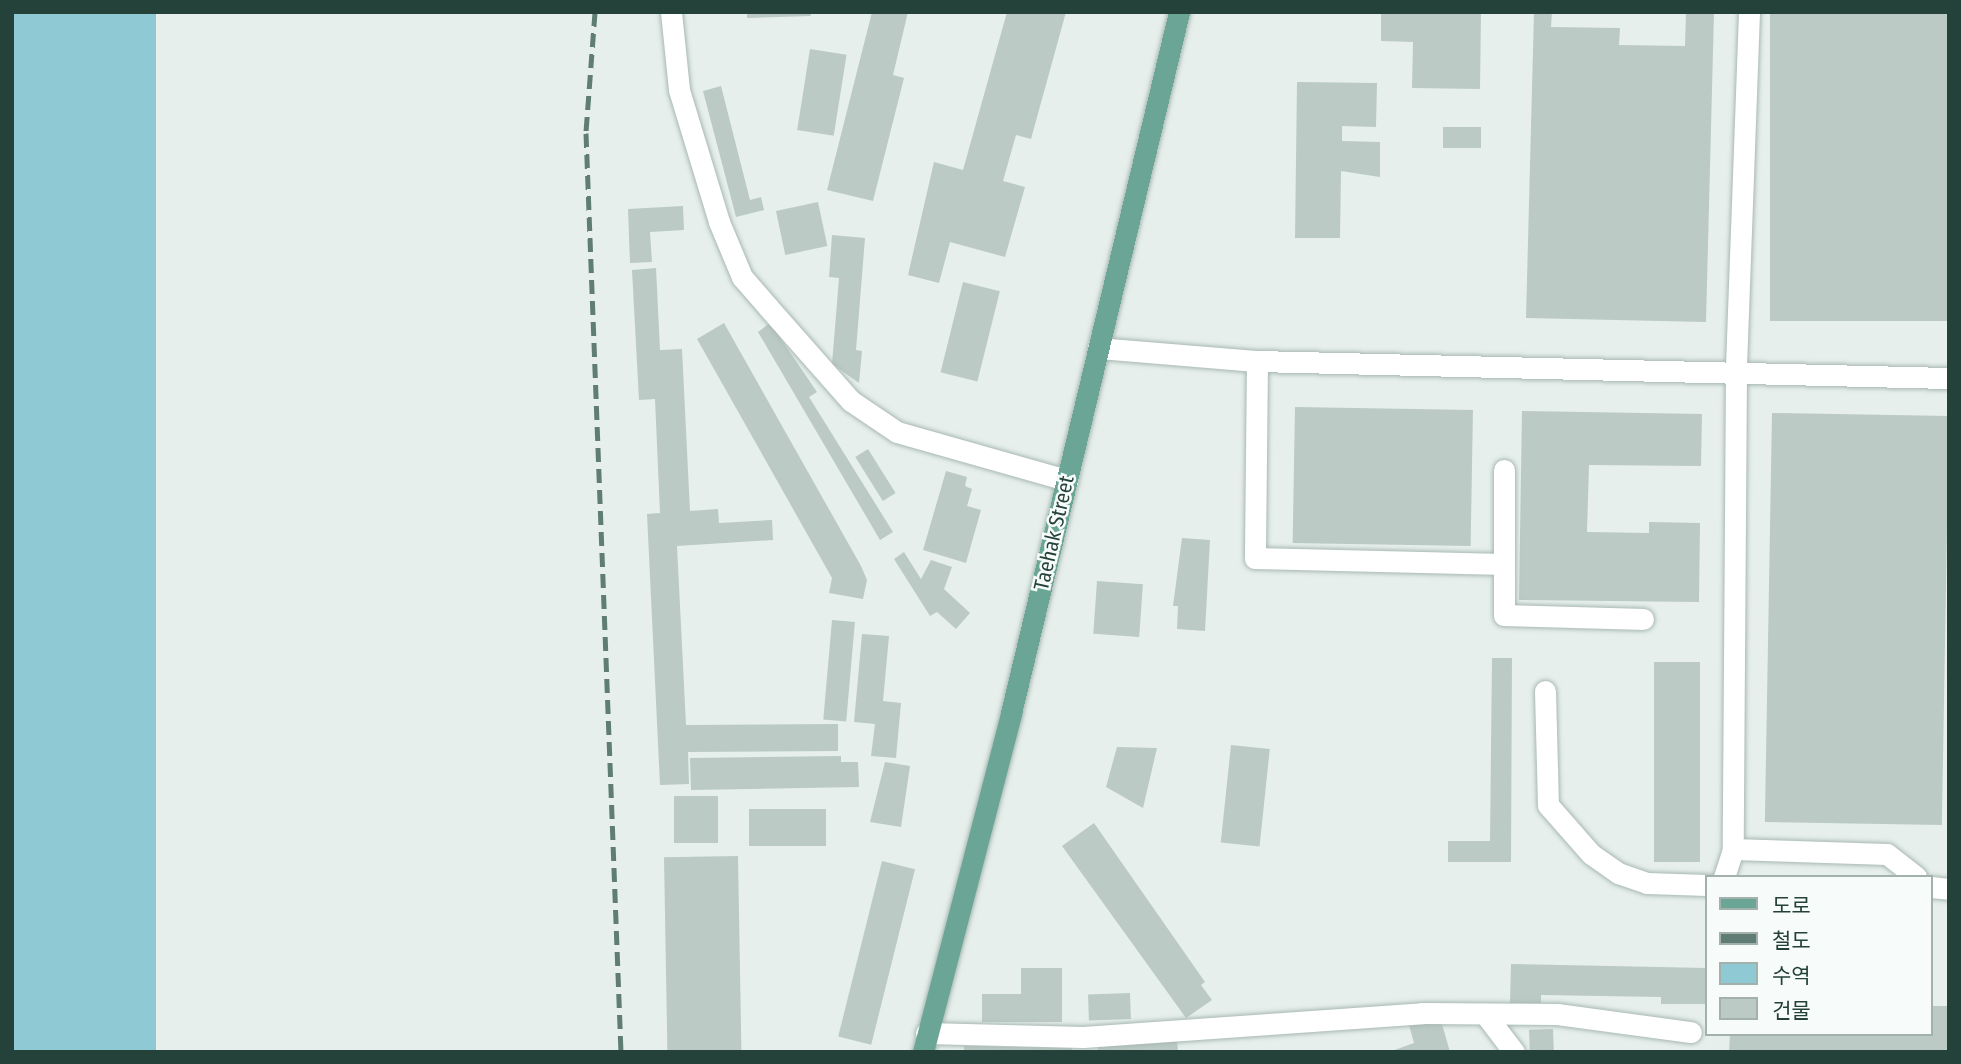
<!DOCTYPE html>
<html>
<head>
<meta charset="utf-8">
<style>
	body { margin:0 }
	#map { position:relative; width:1961px; height:1064px; overflow:hidden; background:#e6efeb; font-family:"Fira Sans Condensed","Noto Sans KR",sans-serif }
	div>[style] { position:absolute }
	[style*='--x'] { left:calc(var(--x)*1px); top:calc(var(--y)*1px); width:calc(var(--w)*1px); rotate:calc(var(--a)*1deg) }
	.water>* { inset:0; background:#8ec9d4; transform-origin:0 0 }
	.building>* { inset:0; background:#bbcac4; transform-origin:0 0 }
	.roads { filter:drop-shadow(0 0 2px #a8b8b2) drop-shadow(0 0 2px #a8b8b2) }
	.minor>* { height:21px; margin:-10.5px; padding:0 10.5px; transform-origin:10.5px; border-radius:10.5px; background:#fff }
	.major>* { height:21px; margin:-10.5px; padding:0 10.5px; transform-origin:10.5px; border-radius:10.5px; background:#6aa596 }
	.rail>* { height:5px; margin-top:-2.5px; transform-origin:0; background:repeating-linear-gradient(90deg,#5f7d75 0 14px,transparent 0 21px) }
	span { translate:-50% -50%; white-space:nowrap; text-align:center; line-height:1.15; -webkit-text-stroke:5px #f7fbf9; paint-order:stroke }
	.street-label { font-size:21px; color:#24423a }
	.frame { position:absolute; inset:0; border:14px solid #24423a; pointer-events:none }
	.legend { position:absolute; left:1705px; top:875px; width:228px; height:161px; box-sizing:border-box; background:#f7fbf9; border:2px solid #a3b1ad; margin:0; padding:9px 12px; list-style:none; font-size:21px; color:#24423a }
	.legend li { display:flex; align-items:center; gap:14px; height:35px }
	.legend b { width:35px; border:2px solid #a3b1ad }
</style>
</head>
<body>
<div id="map">
	<div class="water">
		<div style="left:12px;top:12px;width:144px;height:1040px"></div>
	</div>
	<div class="building">
		<div style="clip-path:polygon(747px 12px,810px 12px,811px 16px,747px 18px)"></div>
		<div style="clip-path:polygon(872px 12px,908px 12px,893px 75px,904px 78px,873px 201px,827px 190px)"></div>
		<div style="clip-path:polygon(1007px 12px,1066px 12px,1031px 139px,1016px 135px,1003px 181px,1025px 187px,1005px 257px,950px 242px,939px 283px,908px 275px,934px 162px,963px 170px)"></div>
		<div style="clip-path:polygon(1381px 12px,1481px 12px,1480px 89px,1412px 88px,1413px 42px,1381px 41px)"></div>
		<div style="clip-path:polygon(1534px 12px,1552px 12px,1551px 27px,1620px 28px,1619px 45px,1685px 46px,1686px 12px,1714px 12px,1706px 322px,1526px 318px)"></div>
		<div style="left:1770px;top:12px;width:179px;height:309px"></div>
		<div style="left:810px;top:49px;width:37px;height:82px;rotate:9deg"></div>
		<div style="clip-path:polygon(1297px 82px,1377px 83px,1376px 127px,1342px 126px,1342px 141px,1380px 142px,1380px 177px,1341px 171px,1340px 238px,1295px 238px)"></div>
		<div style="clip-path:polygon(721px 86px,750px 200px,761px 197px,764px 210px,736px 217px,703px 91px)"></div>
		<div style="left:1443px;top:127px;width:38px;height:21px"></div>
		<div style="left:818px;top:202px;width:45px;height:43px;rotate:78deg"></div>
		<div style="clip-path:polygon(683px 206px,684px 230px,650px 232px,652px 262px,630px 263px,628px 209px)"></div>
		<div style="clip-path:polygon(832px 235px,865px 238px,856px 350px,862px 351px,859px 383px,832px 364px,839px 278px,829px 277px)"></div>
		<div style="clip-path:polygon(656px 268px,660px 350px,682px 349px,690px 511px,718px 509px,719px 523px,772px 520px,773px 540px,677px 546px,686px 725px,838px 724px,838px 751px,688px 752px,689px 784px,660px 785px,647px 514px,660px 513px,655px 399px,639px 400px,632px 270px)"></div>
		<div style="left:963px;top:282px;width:38px;height:93px;rotate:14deg"></div>
		<div style="clip-path:polygon(724px 323px,861px 566px,867px 580px,863px 599px,829px 593px,832px 578px,697px 339px)"></div>
		<div style="clip-path:polygon(770px 323px,817px 392px,809px 397px,893px 532px,880px 540px,758px 332px)"></div>
		<div style="left:1295px;top:407px;width:178px;height:136px;rotate:1deg"></div>
		<div style="clip-path:polygon(1522px 411px,1702px 414px,1701px 466px,1589px 465px,1587px 532px,1649px 533px,1649px 522px,1700px 523px,1699px 602px,1519px 600px)"></div>
		<div style="left:1772px;top:413px;width:177px;height:409px;rotate:1deg"></div>
		<div style="left:868px;top:449px;width:52px;height:15px;rotate:58deg"></div>
		<div style="clip-path:polygon(946px 471px,967px 477px,965px 486px,972px 489px,967px 506px,981px 510px,966px 563px,923px 550px)"></div>
		<div style="clip-path:polygon(1182px 538px,1210px 540px,1205px 631px,1177px 629px,1178px 606px,1173px 606px)"></div>
		<div style="clip-path:polygon(904px 552px,921px 579px,931px 560px,952px 567px,944px 589px,970px 613px,956px 629px,937px 612px,930px 616px,894px 559px)"></div>
		<div style="left:1097px;top:581px;width:46px;height:53px;rotate:4deg"></div>
		<div style="left:832px;top:620px;width:23px;height:100px;rotate:5deg"></div>
		<div style="clip-path:polygon(862px 634px,889px 636px,883px 701px,901px 703px,896px 758px,871px 756px,875px 724px,854px 722px)"></div>
		<div style="clip-path:polygon(1492px 658px,1512px 658px,1511px 862px,1448px 862px,1448px 841px,1490px 841px)"></div>
		<div style="left:1654px;top:662px;width:46px;height:200px"></div>
		<div style="left:1231px;top:745px;width:39px;height:98px;rotate:6deg"></div>
		<div style="clip-path:polygon(1117px 747px,1157px 748px,1143px 808px,1106px 787px)"></div>
		<div style="clip-path:polygon(841px 756px,841px 762px,858px 762px,859px 787px,691px 790px,690px 758px)"></div>
		<div style="clip-path:polygon(885px 762px,910px 766px,901px 827px,870px 822px)"></div>
		<div style="left:674px;top:796px;width:44px;height:47px"></div>
		<div style="left:749px;top:809px;width:77px;height:37px"></div>
		<div style="clip-path:polygon(1094px 823px,1205px 982px,1201px 985px,1212px 1000px,1186px 1018px,1062px 846px)"></div>
		<div style="left:738px;top:856px;width:196px;height:74px;rotate:89deg"></div>
		<div style="left:882px;top:861px;width:34px;height:181px;rotate:14deg"></div>
		<div style="clip-path:polygon(1511px 964px,1707px 968px,1707px 1004px,1661px 1004px,1661px 997px,1541px 995px,1541px 1003px,1510px 1003px)"></div>
		<div style="clip-path:polygon(1021px 968px,1062px 968px,1062px 1022px,982px 1022px,982px 994px,1021px 994px)"></div>
		<div style="left:1130px;top:993px;width:26px;height:42px;rotate:88deg"></div>
		<div style="clip-path:polygon(1931px 1006px,1949px 1006px,1949px 1052px,1729px 1052px,1730px 1034px,1931px 1034px)"></div>
		<div style="clip-path:polygon(1419px 1021px,1442px 1024px,1450px 1052px,1389px 1052px,1414px 1043px,1409px 1025px)"></div>
		<div style="left:1553px;top:1029px;width:23px;height:24px;rotate:88deg"></div>
		<div style="clip-path:polygon(1177px 1040px,1178px 1052px,1098px 1052px,1098px 1045px)"></div>
		<div style="clip-path:polygon(964px 1046px,1072px 1048px,1072px 1052px,964px 1052px)"></div>
	</div>
	<div class="roads">
		<div class="minor">
			<div style="--x:671;--y:12;--w:78;--a:84.1"></div>
			<div style="--x:679;--y:90;--w:138;--a:73.1"></div>
			<div style="--x:719;--y:222;--w:60;--a:67.3"></div>
			<div style="--x:742;--y:277;--w:40;--a:49"></div>
			<div style="--x:768;--y:307;--w:125;--a:48.6"></div>
			<div style="--x:851;--y:401;--w:55;--a:34"></div>
			<div style="--x:897;--y:432;--w:177;--a:15.8"></div>
			<div style="--x:1749;--y:12;--w:361;--a:92.1"></div>
			<div style="--x:1736;--y:373;--w:476;--a:90.4"></div>
			<div style="--x:1733;--y:849;--w:154;--a:1.9"></div>
			<div style="--x:1887;--y:854;--w:37;--a:38"></div>
			<div style="--x:1098;--y:348;--w:160;--a:4.7"></div>
			<div style="--x:1257;--y:361;--w:692;--a:1.41"></div>
			<div style="--x:1257;--y:361;--w:197;--a:90.6"></div>
			<div style="--x:1255;--y:558;--w:249;--a:1.4"></div>
			<div style="--x:1504;--y:470;--w:145;--a:90"></div>
			<div style="--x:1504;--y:615;--w:139;--a:1.6"></div>
			<div style="--x:1545;--y:691;--w:114;--a:88.5"></div>
			<div style="--x:1548;--y:805;--w:65;--a:48.7"></div>
			<div style="--x:1591;--y:854;--w:33;--a:35"></div>
			<div style="--x:1618;--y:873;--w:31;--a:19"></div>
			<div style="--x:1647;--y:883;--w:60;--a:1.9"></div>
			<div style="--x:1724;--y:877;--w:29;--a:-72"></div>
			<div style="--x:1931;--y:887;--w:18;--a:6"></div>
			<div style="--x:1485;--y:1014;--w:48;--a:52.7"></div>
			<div style="--x:926;--y:1033;--w:157;--a:1.5"></div>
			<div style="--x:1083;--y:1037;--w:340;--a:-4"></div>
			<div style="--x:1422;--y:1013;--w:135;--a:0.4"></div>
			<div style="--x:1557;--y:1014;--w:135;--a:7.7"></div>
		</div>
		<div class="major">
			<div style="--x:923;--y:1052;--w:350;--a:-75.4"></div>
			<div style="--x:1011;--y:713;--w:721;--a:-76.52"></div>
		</div>
	</div>
	<div class="rail">
		<div style="--x:595;--y:12;--w:121;--a:94.3"></div>
		<div style="--x:586;--y:133;--w:920;--a:87.82"></div>
	</div>
	<div class="street-label">
		<span style="left:1054px;top:533px;rotate:-77deg">Taehak Street</span>
	</div>
	<div class="frame"></div>
	<ul class="legend">
	<li><b style="height:9px;background:#6aa596"></b>도로</li>
	<li><b style="height:9px;background:#5f7d75"></b>철도</li>
	<li><b style="height:19px;background:#8ec9d4"></b>수역</li>
	<li><b style="height:19px;background:#bbcac4"></b>건물</li>
	</ul>
</div>
</body>
</html>
